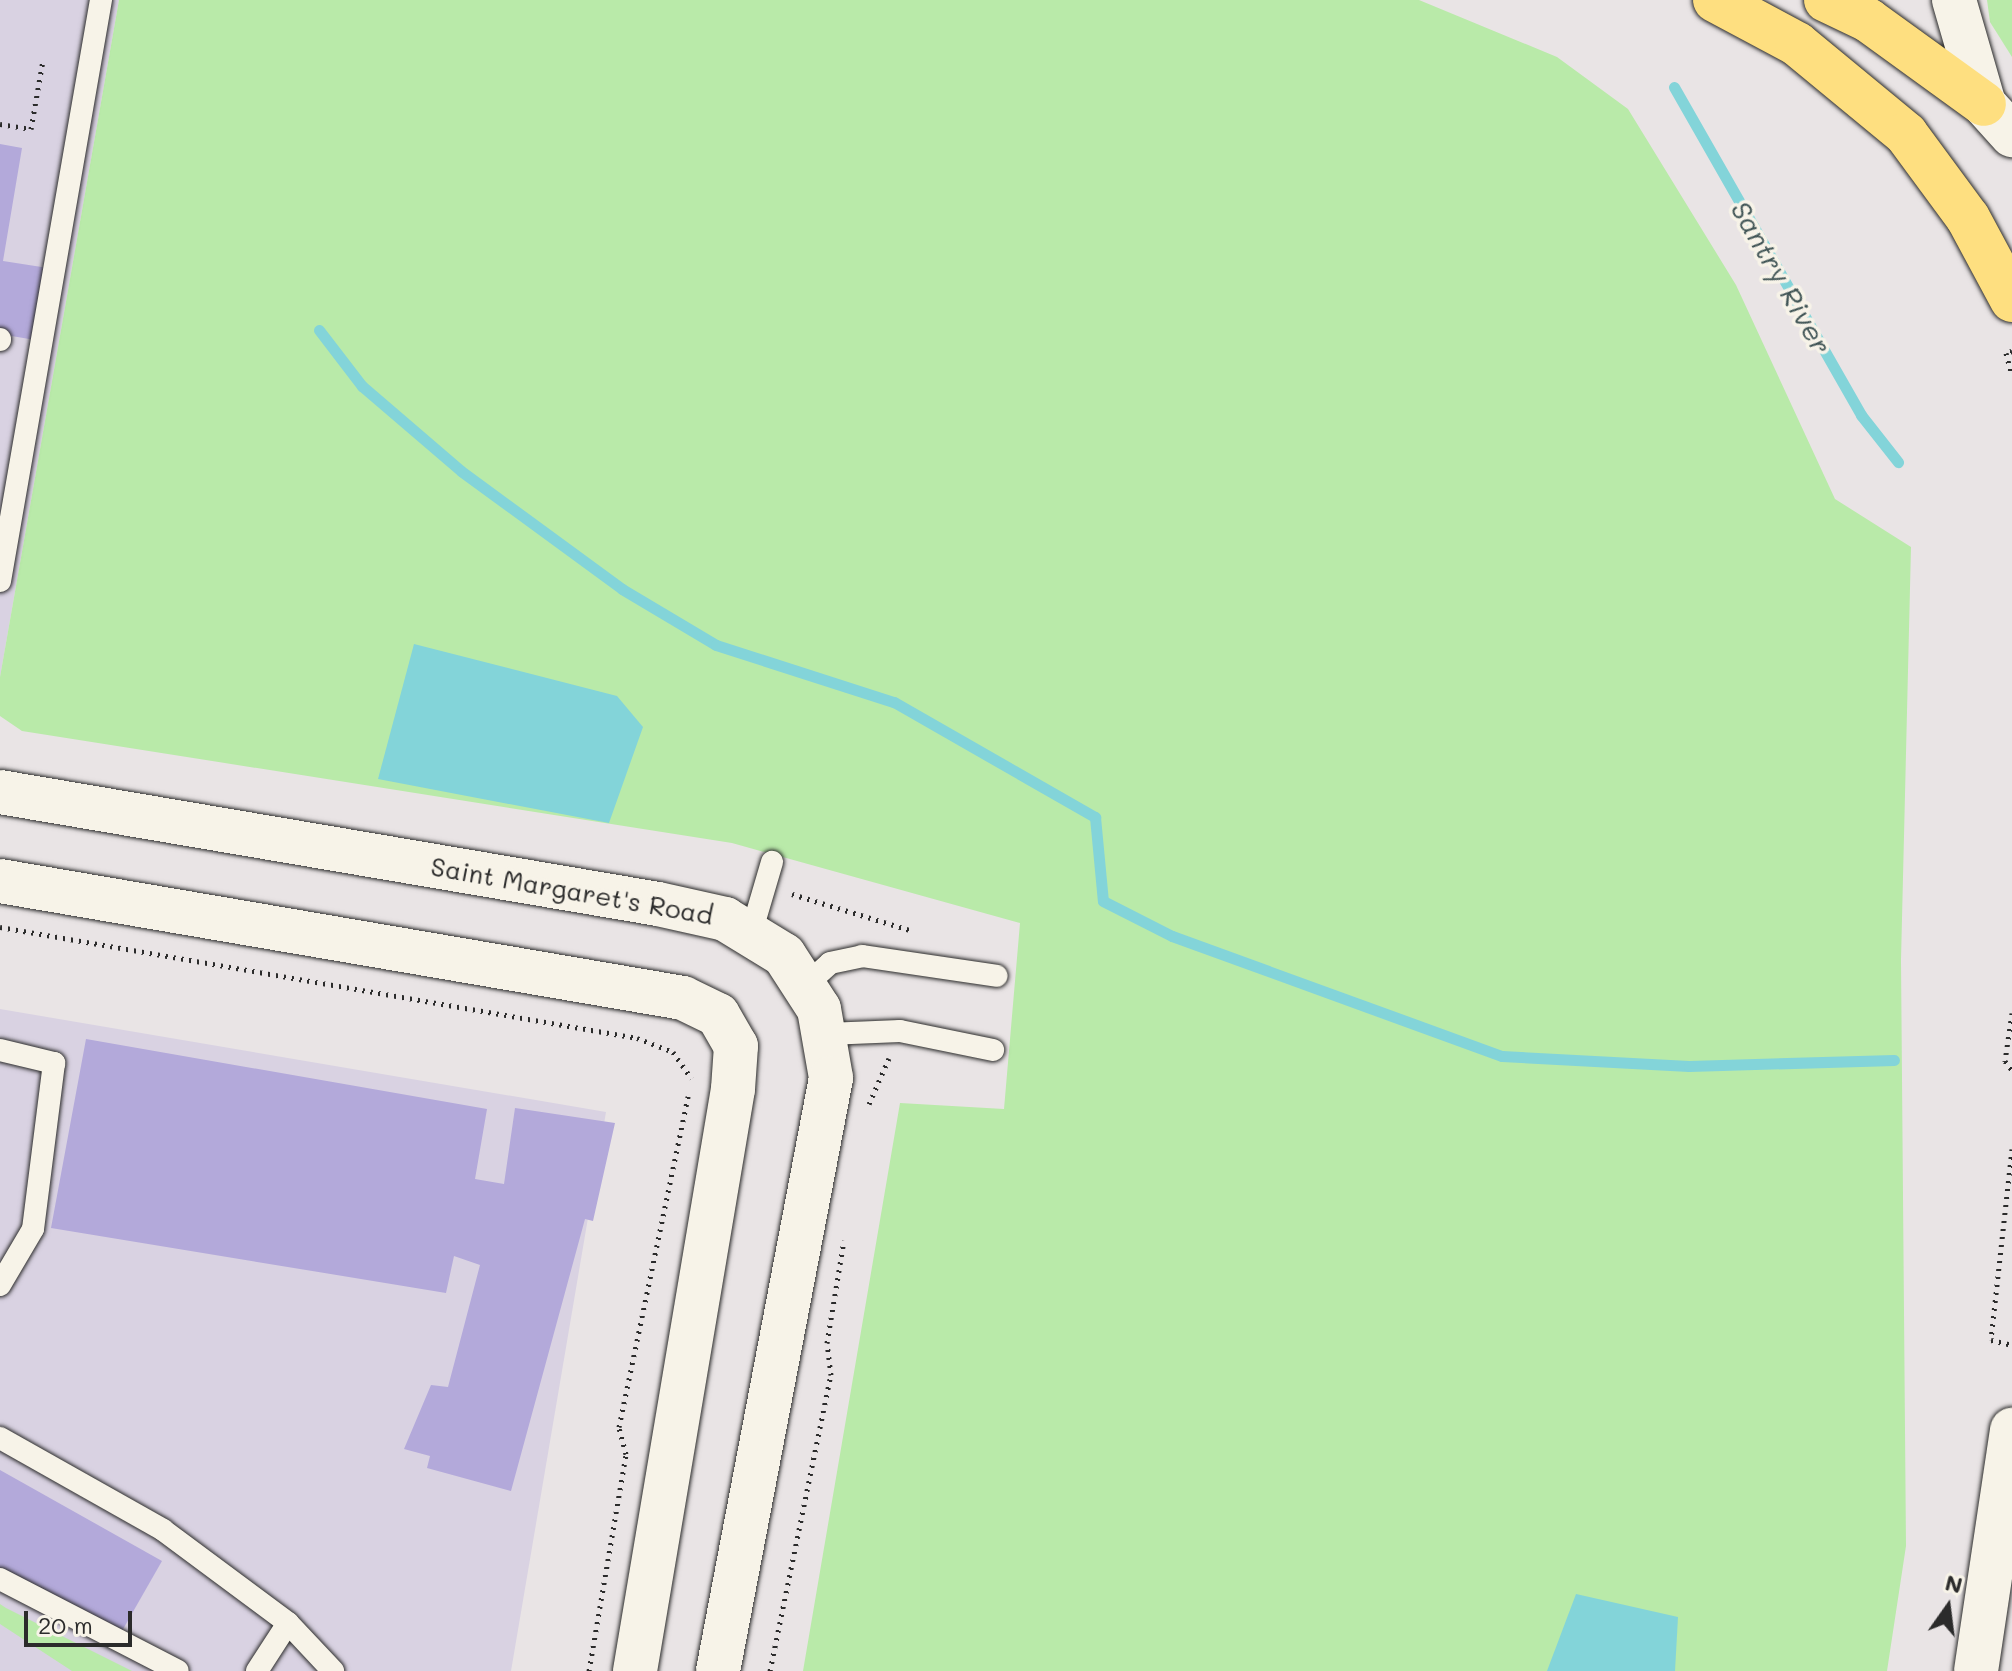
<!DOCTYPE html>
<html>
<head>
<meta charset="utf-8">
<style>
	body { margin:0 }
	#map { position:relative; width:2012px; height:1671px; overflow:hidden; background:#e9e4e5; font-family:Mali,sans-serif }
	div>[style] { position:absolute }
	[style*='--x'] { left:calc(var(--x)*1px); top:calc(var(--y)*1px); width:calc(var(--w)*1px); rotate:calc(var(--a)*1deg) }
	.built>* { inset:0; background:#d9d2e2 }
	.green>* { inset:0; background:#b9eaa9 }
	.water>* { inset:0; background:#83d4d9 }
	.stream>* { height:11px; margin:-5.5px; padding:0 5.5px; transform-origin:5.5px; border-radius:5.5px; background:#83d4d9 }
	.building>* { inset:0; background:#b3a9da }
	.path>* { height:5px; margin-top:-2.5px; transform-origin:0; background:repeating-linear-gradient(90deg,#2b2b2b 0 2px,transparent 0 8px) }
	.roads { filter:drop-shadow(0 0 2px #2b2b2b) drop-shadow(0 0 2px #2b2b2b) }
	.lane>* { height:22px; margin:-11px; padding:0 11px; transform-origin:11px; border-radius:11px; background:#f7f3e8 }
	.secondary>* { height:44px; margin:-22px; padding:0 22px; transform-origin:22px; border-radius:22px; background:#f7f3e8 }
	.highway>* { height:44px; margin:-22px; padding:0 22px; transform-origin:22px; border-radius:22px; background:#fedf80 }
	span { translate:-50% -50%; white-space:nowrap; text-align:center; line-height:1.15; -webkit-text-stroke:7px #f7f3e8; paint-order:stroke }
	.street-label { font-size:26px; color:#2b2b2b }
	.water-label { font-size:28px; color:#415556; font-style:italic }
	.north { position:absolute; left:1908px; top:1567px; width:80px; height:80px; -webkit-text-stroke:6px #f7f3e8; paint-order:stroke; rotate:14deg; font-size:22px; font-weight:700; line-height:32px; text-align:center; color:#2b2b2b }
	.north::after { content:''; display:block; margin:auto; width:28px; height:36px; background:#2b2b2b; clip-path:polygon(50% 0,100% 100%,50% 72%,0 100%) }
	.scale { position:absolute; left:24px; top:1611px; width:108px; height:36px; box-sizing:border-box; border:4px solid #2b2b2b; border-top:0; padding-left:10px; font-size:24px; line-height:28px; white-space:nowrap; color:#2b2b2b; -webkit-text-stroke:6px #f7f3e8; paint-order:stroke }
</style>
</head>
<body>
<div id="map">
	<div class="built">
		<div style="clip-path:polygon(0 0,119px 0,0 677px)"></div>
		<div style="clip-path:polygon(0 1009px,606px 1112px,511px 1671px,0 1671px)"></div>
	</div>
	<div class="green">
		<div style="clip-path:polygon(119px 0,1419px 0,1557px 57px,1628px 109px,1736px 285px,1835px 499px,1911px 547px,1901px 960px,1906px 1546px,1887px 1671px,803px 1671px,900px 1103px,1004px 1109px,1020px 923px,732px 843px,22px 731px,0 716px,0 677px)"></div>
		<div style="clip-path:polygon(1987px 0,2012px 0,2012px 57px,1990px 22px)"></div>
		<div style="clip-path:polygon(0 1604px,6px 1608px,132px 1671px,72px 1671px,0 1624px)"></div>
	</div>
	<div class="water">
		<div style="clip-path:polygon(414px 644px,617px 696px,643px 727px,609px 823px,378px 779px)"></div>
		<div style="clip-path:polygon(1576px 1594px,1678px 1617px,1675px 1671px,1547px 1671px)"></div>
	</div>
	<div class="stream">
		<div style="--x:1674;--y:87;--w:378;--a:60.3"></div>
		<div style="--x:1861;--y:415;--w:60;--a:51.8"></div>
		<div style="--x:319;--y:330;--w:71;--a:52.5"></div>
		<div style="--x:362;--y:386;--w:130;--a:40.6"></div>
		<div style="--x:461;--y:471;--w:200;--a:36.2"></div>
		<div style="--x:622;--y:589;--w:109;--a:30.8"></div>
		<div style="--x:716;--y:645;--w:187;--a:17.8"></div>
		<div style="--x:894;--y:702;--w:232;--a:29.8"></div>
		<div style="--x:1095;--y:817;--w:84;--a:84.6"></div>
		<div style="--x:1103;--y:901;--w:77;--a:26.9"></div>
		<div style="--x:1172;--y:936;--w:351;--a:20"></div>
		<div style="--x:1502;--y:1056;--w:187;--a:3.1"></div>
		<div style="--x:1689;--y:1066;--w:205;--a:-1.7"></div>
	</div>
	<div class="building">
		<div style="clip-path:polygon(0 144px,22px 148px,3px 261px,48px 268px,35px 340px,0 334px)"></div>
		<div style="clip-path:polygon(86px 1039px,487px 1109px,475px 1179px,504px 1184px,515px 1108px,615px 1123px,593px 1221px,585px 1219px,511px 1491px,427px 1468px,430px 1456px,404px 1449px,431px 1385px,448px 1387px,480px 1265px,454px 1256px,446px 1293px,51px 1228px)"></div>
		<div style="clip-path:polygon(0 1470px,162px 1561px,118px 1638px,0 1572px)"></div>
	</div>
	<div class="path">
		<div style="--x:0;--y:124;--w:31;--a:9"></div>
		<div style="--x:31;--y:129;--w:70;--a:-80.1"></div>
		<div style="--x:2012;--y:351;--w:6;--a:162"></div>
		<div style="--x:2006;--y:353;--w:23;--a:75"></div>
		<div style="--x:792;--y:894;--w:127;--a:17"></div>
		<div style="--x:0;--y:927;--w:647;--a:9.88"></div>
		<div style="--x:637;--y:1038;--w:39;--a:21"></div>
		<div style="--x:673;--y:1052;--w:32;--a:55"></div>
		<div style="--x:2012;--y:1013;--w:49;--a:98.3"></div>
		<div style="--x:2005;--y:1061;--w:11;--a:52"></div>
		<div style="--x:869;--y:1104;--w:50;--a:-66.5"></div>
		<div style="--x:2012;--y:1149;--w:192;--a:96.3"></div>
		<div style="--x:1991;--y:1340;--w:22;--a:13"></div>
		<div style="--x:589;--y:1671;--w:220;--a:-80.3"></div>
		<div style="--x:626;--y:1454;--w:28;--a:-105"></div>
		<div style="--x:619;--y:1427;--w:338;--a:-78.2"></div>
		<div style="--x:770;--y:1671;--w:302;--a:-78.4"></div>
		<div style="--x:831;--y:1375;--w:32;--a:-97"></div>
		<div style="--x:827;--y:1343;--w:104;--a:-80.6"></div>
	</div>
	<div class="roads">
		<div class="lane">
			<div style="--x:0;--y:340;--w:1;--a:-90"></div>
			<div style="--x:0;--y:581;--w:590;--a:-80.14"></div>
			<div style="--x:752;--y:930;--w:71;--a:-73.6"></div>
			<div style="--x:807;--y:984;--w:31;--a:-42"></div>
			<div style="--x:830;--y:963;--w:33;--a:-12"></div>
			<div style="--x:862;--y:956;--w:136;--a:8.4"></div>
			<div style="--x:827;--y:1034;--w:73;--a:-2.4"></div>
			<div style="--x:900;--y:1031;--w:95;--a:11.5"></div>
			<div style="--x:0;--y:1050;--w:56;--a:13.5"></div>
			<div style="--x:54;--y:1063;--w:167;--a:97.2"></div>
			<div style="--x:33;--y:1229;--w:65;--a:120.5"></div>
			<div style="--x:0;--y:1438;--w:187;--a:29.4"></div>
			<div style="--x:163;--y:1530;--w:156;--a:36.6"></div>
			<div style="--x:288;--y:1623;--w:66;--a:46.8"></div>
			<div style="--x:0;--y:1579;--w:200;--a:27.3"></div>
			<div style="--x:257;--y:1671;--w:57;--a:-57.1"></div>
		</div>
		<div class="secondary">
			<div style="--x:1954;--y:0;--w:108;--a:73.9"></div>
			<div style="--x:1984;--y:104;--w:42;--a:47.9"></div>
			<div style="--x:0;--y:792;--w:667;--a:9.66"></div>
			<div style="--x:658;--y:904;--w:69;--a:12.6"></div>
			<div style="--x:725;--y:919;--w:69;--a:31.4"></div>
			<div style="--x:784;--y:955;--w:64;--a:57.1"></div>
			<div style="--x:819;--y:1009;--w:70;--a:80.1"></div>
			<div style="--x:831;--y:1078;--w:604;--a:100.79"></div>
			<div style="--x:0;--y:881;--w:693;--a:9.72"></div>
			<div style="--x:683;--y:998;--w:39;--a:26"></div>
			<div style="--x:718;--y:1015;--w:36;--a:60"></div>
			<div style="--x:736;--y:1046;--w:43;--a:94"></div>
			<div style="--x:733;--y:1089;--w:590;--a:99.56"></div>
			<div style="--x:1976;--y:1671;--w:244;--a:-81.5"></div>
		</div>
		<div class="highway">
			<div style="--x:1715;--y:0;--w:93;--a:28.2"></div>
			<div style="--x:1797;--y:44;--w:141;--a:39.5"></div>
			<div style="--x:1906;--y:134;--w:104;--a:53.6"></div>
			<div style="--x:1968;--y:218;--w:93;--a:61.8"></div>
			<div style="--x:1826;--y:0;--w:47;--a:25.5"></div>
			<div style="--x:1868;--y:20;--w:143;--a:35.9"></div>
		</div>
	</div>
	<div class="street-label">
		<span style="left:572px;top:891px;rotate:10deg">Saint Margaret's Road</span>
	</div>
	<div class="water-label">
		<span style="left:1782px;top:277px;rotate:60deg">Santry River</span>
	</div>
	<div class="north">N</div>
	<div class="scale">20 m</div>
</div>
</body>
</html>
